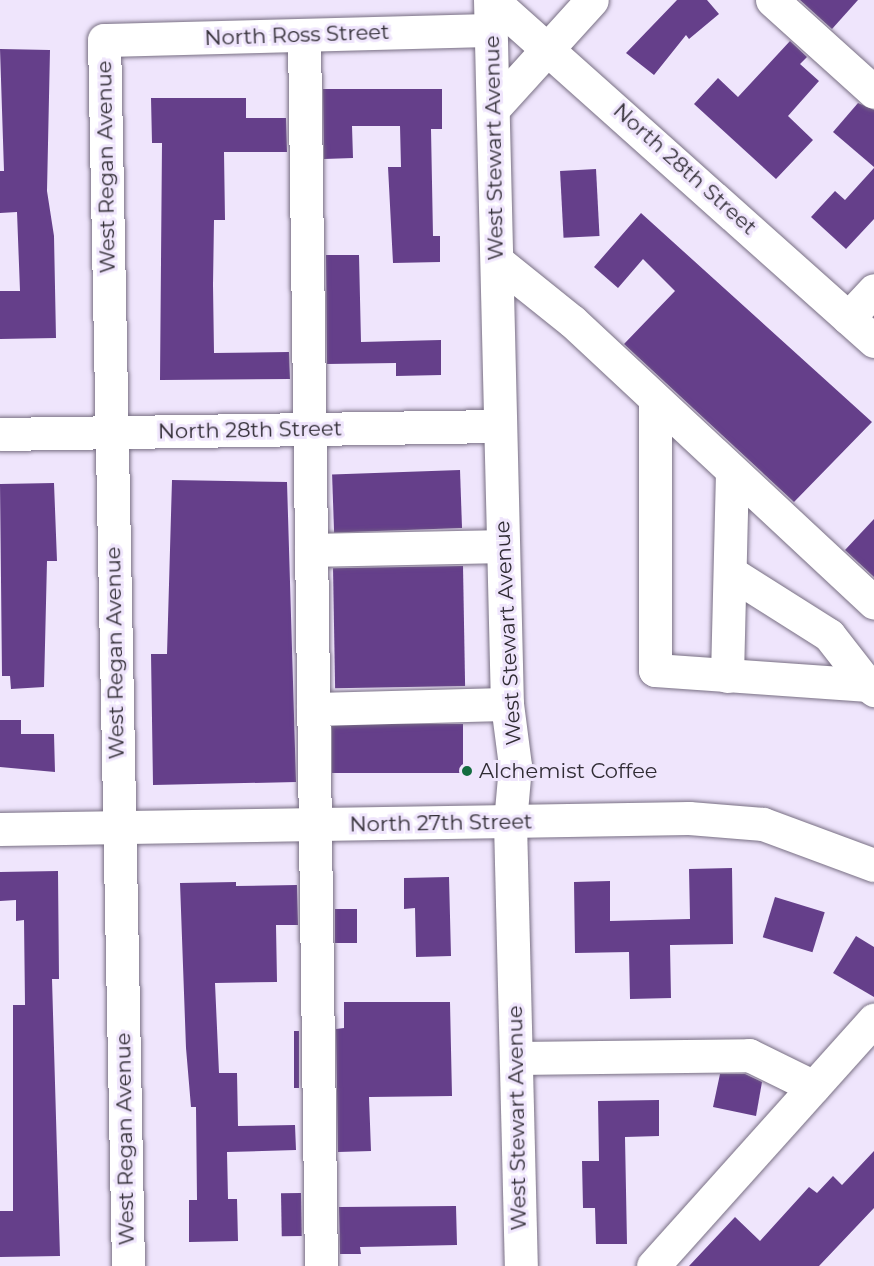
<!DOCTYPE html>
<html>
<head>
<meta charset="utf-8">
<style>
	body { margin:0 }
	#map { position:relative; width:874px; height:1266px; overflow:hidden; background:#efe5fc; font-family:Montserrat,sans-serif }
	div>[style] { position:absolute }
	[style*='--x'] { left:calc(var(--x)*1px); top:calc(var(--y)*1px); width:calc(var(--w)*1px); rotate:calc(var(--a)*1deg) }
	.building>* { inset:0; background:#653f8a; transform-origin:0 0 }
	.roads { filter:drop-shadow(0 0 2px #786f83) drop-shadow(0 0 2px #786f83) }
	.minor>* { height:33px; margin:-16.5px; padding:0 16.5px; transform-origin:16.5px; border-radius:16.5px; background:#fff }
	.dots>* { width:16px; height:16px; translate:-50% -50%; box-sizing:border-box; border:3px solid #efe5fc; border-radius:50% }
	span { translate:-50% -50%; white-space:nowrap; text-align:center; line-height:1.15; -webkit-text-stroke:6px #efe5fc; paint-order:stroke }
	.street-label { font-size:21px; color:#302c34 }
	.poi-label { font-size:21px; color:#302c34 }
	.left { translate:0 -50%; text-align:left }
</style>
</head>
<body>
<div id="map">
	<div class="building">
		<div style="clip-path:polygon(677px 0,707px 0,719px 14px,689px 39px,686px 35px,654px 75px,626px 53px)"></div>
		<div style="clip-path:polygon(800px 0,858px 0,832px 29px)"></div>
		<div style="clip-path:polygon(790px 41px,807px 57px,800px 64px,819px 81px,788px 116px,813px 140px,776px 179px,694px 104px,718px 78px,738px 97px)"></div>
		<div style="clip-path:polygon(0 49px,50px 50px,47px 191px,54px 236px,56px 338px,0 339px,0 291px,20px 291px,17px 212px,0 213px,0 171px,4px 171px)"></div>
		<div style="clip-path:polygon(323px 89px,442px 89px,442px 129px,431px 129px,433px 236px,440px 236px,440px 262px,393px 263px,388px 167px,401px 167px,400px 126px,352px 126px,353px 158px,324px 159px)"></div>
		<div style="clip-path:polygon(151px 98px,246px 98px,246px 118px,286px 118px,287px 152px,224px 152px,225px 220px,214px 220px,213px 285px,214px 353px,289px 352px,290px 379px,160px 380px,162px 143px,152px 143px)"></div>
		<div style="clip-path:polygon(858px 103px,874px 110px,874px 167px,833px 132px)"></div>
		<div style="clip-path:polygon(874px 168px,874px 219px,846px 249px,811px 217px,835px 191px,845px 200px)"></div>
		<div style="left:596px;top:169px;width:67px;height:36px;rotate:87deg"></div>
		<div style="clip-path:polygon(641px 213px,872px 422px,794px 502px,624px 344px,675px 291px,643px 259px,618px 288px,594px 267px)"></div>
		<div style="clip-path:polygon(326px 255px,359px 255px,361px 342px,441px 340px,441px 375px,396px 376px,396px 363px,327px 364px)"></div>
		<div style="left:460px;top:470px;width:58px;height:128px;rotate:88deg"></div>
		<div style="clip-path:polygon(172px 480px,287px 482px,296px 782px,153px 785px,151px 654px,167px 654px)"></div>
		<div style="clip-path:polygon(54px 483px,57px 561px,47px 561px,44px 687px,11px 689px,10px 676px,2px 676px,0 484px)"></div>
		<div style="clip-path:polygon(874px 519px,874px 577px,845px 550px)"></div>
		<div style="left:463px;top:566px;width:120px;height:130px;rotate:89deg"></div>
		<div style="clip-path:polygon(0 720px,21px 720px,21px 734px,54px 734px,55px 772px,0 767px)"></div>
		<div style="left:463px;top:724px;width:49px;height:131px;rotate:90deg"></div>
		<div style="clip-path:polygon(732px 868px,733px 944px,670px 945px,671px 998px,630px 999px,629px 952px,575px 953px,574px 882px,610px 881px,610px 921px,690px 919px,689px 869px)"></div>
		<div style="clip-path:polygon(58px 871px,59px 979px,52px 979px,60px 1256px,0 1257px,0 1211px,13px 1211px,13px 1005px,25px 1005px,24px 920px,16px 921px,16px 900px,0 901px,0 872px)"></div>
		<div style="clip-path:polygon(449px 877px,451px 956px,416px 957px,415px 908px,404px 909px,404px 878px)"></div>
		<div style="clip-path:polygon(236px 882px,236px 886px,297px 885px,298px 925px,276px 925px,277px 982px,215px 983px,219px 1073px,237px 1073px,238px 1126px,295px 1125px,296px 1150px,227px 1152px,228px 1199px,237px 1199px,238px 1241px,189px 1242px,189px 1200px,197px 1200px,196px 1107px,191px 1107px,186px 1048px,180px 883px)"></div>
		<div style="left:775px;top:897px;width:52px;height:42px;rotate:17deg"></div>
		<div style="left:357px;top:909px;width:34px;height:22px;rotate:90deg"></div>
		<div style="clip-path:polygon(856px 936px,874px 947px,874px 997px,833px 973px)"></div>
		<div style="clip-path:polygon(344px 1002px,450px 1002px,452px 1096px,369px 1097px,371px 1151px,338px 1152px,336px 1029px,344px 1028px)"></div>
		<div style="left:294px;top:1031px;width:5px;height:57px"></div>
		<div style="clip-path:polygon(720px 1074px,745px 1074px,762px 1082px,756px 1116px,713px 1107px)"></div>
		<div style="clip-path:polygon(659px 1100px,659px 1136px,625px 1137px,627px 1244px,596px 1244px,595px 1208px,583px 1208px,582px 1161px,599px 1161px,598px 1101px)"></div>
		<div style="clip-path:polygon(874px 1151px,874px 1208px,819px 1266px,689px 1266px,735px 1217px,760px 1241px,809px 1187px,817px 1193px,833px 1176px,842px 1185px)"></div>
		<div style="left:301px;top:1193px;width:43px;height:20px;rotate:89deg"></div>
		<div style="clip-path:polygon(456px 1206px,457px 1245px,360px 1247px,361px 1254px,340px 1254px,339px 1207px)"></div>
	</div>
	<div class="roads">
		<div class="minor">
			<div style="--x:490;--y:0;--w:704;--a:88.62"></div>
			<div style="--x:507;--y:704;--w:63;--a:82.6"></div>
			<div style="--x:515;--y:766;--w:56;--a:95.1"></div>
			<div style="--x:510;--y:822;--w:444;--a:88.6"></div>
			<div style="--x:492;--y:0;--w:512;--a:41.75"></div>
			<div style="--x:772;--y:0;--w:137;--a:42"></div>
			<div style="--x:304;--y:35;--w:1231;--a:89.21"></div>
			<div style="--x:493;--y:109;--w:147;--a:-47.8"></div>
			<div style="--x:497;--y:261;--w:96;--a:38.7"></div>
			<div style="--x:572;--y:321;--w:413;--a:43"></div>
			<div style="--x:848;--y:318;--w:38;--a:-47"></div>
			<div style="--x:655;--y:400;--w:270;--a:90"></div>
			<div style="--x:655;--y:670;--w:214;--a:4"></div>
			<div style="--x:868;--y:685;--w:8;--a:40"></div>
			<div style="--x:0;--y:434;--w:500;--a:-0.92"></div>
			<div style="--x:311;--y:550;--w:192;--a:-1.2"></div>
			<div style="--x:731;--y:573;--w:116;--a:32.3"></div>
			<div style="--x:829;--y:635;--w:63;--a:52"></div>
			<div style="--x:727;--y:676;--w:205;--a:-88.6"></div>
			<div style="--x:313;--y:709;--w:194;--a:-1.5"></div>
			<div style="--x:0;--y:829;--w:689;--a:-0.91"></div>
			<div style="--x:689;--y:818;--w:74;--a:4.6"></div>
			<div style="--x:763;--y:824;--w:118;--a:20.3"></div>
			<div style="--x:516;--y:1058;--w:233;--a:-0.7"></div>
			<div style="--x:749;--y:1055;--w:72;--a:26.2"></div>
			<div style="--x:128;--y:1266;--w:1226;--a:-91.12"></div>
			<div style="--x:104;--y:40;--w:387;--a:-1.5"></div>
			<div style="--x:653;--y:1266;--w:331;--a:-48.1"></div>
		</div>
	</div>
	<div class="dots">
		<div style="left:467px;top:771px;background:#126c3f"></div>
	</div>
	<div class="street-label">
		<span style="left:297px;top:35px;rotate:-2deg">North Ross Street</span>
		<span style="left:494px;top:148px;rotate:-91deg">West Stewart Avenue</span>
		<span style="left:106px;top:167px;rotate:-91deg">West Regan Avenue</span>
		<span style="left:685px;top:169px;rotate:42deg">North 28th Street</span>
		<span style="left:250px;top:430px;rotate:-1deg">North 28th Street</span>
		<span style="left:508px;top:633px;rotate:-93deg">West Stewart Avenue</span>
		<span style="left:115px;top:653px;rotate:-91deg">West Regan Avenue</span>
		<span style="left:441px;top:823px;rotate:-1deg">North 27th Street</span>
		<span style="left:517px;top:1118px;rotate:-91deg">West Stewart Avenue</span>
		<span style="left:125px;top:1139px;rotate:-91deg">West Regan Avenue</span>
	</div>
	<div class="poi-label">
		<span class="left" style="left:479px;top:771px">Alchemist Coffee</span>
	</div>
</div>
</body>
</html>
